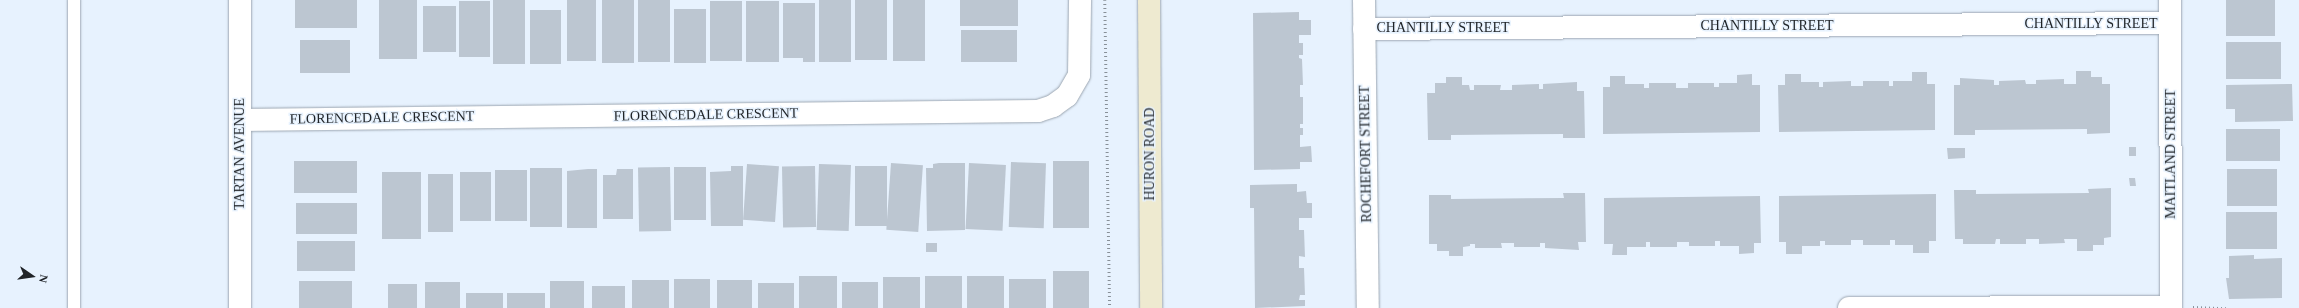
<!DOCTYPE html>
<html>
<head>
<meta charset="utf-8">
<style>
	body { margin:0 }
	#map { position:relative; width:2299px; height:308px; overflow:hidden; background:#e7f2fe; font-family:Georgia,serif }
	div>[style] { position:absolute }
	[style*='--x'] { left:calc(var(--x)*1px); top:calc(var(--y)*1px); width:calc(var(--w)*1px); rotate:calc(var(--a)*1deg) }
	.building>* { inset:0; background:#bcc6d1; transform-origin:0 0 }
	.path>* { height:2.5px; margin-top:-1.25px; transform-origin:0; background:repeating-linear-gradient(90deg,#889098 0 1px,transparent 0 4px) }
	.roads { filter:drop-shadow(0 0 1px #9ca6b1) drop-shadow(0 0 1px #9ca6b1) }
	.lane>* { height:12px; margin:-6px; padding:0 6px; transform-origin:6px; border-radius:6px; background:#fff }
	.street>* { height:22px; margin:-11px; padding:0 11px; transform-origin:11px; border-radius:11px; background:#fff }
	.secondary>* { height:22px; margin:-11px; padding:0 11px; transform-origin:11px; border-radius:11px; background:#eeead0 }
	span { translate:-50% -50%; white-space:nowrap; text-align:center; line-height:1.15; -webkit-text-stroke:3px #e7f2fe; paint-order:stroke }
	.street-label { font-size:14px; color:#1f2327 }
	.north { position:absolute; left:12px; top:256px; width:40px; height:40px; -webkit-text-stroke:3px #e7f2fe; paint-order:stroke; rotate:103deg; font-size:11px; font-weight:700; line-height:16px; text-align:center; color:#1f2327 }
	.north::after { content:''; display:block; margin:auto; width:14px; height:18px; background:#1f2327; clip-path:polygon(50% 0,100% 100%,50% 72%,0 100%) }
</style>
</head>
<body>
<div id="map">
	<div class="building">
		<div style="left:295px;top:0;width:62px;height:28px"></div>
		<div style="left:379px;top:0;width:38px;height:59px"></div>
		<div style="left:493px;top:0;width:32px;height:64px"></div>
		<div style="left:567px;top:0;width:29px;height:61px"></div>
		<div style="left:602px;top:0;width:32px;height:63px"></div>
		<div style="left:638px;top:0;width:32px;height:62px"></div>
		<div style="left:819px;top:0;width:32px;height:62px"></div>
		<div style="left:855px;top:0;width:32px;height:60px"></div>
		<div style="left:893px;top:0;width:32px;height:61px"></div>
		<div style="left:960px;top:0;width:58px;height:26px"></div>
		<div style="left:2226px;top:0;width:49px;height:36px"></div>
		<div style="left:459px;top:1px;width:31px;height:56px"></div>
		<div style="left:710px;top:1px;width:32px;height:60px"></div>
		<div style="left:746px;top:1px;width:33px;height:61px"></div>
		<div style="clip-path:polygon(783px 3px,815px 3px,815px 62px,803px 62px,803px 58px,783px 58px)"></div>
		<div style="left:423px;top:6px;width:33px;height:46px"></div>
		<div style="left:674px;top:9px;width:32px;height:54px"></div>
		<div style="left:530px;top:10px;width:31px;height:54px"></div>
		<div style="clip-path:polygon(1299px 12px,1299px 20px,1311px 20px,1311px 35px,1299px 35px,1299px 43px,1303px 43px,1303px 55px,1299px 55px,1299px 58px,1302px 59px,1303px 85px,1300px 85px,1300px 97px,1303px 97px,1303px 124px,1300px 124px,1300px 128px,1303px 128px,1303px 135px,1300px 135px,1300px 147px,1311px 146px,1312px 162px,1300px 162px,1300px 169px,1254px 170px,1253px 13px)"></div>
		<div style="left:1017px;top:30px;width:32px;height:56px;rotate:90deg"></div>
		<div style="left:300px;top:40px;width:50px;height:33px"></div>
		<div style="left:2226px;top:42px;width:55px;height:37px"></div>
		<div style="clip-path:polygon(2076px 71px,2091px 71px,2091px 77px,2102px 77px,2102px 84px,2110px 84px,2110px 133px,2087px 134px,2087px 129px,1975px 130px,1975px 135px,1954px 135px,1954px 85px,1960px 85px,1960px 78px,1994px 80px,1994px 85px,1999px 85px,1999px 81px,2025px 80px,2026px 84px,2036px 84px,2036px 80px,2064px 79px,2064px 84px,2076px 84px)"></div>
		<div style="clip-path:polygon(1912px 72px,1927px 72px,1927px 84px,1935px 84px,1935px 130px,1779px 132px,1778px 85px,1785px 85px,1785px 74px,1801px 74px,1801px 82px,1819px 82px,1819px 87px,1823px 87px,1823px 82px,1851px 81px,1851px 86px,1863px 86px,1863px 81px,1889px 81px,1889px 86px,1893px 86px,1893px 81px,1912px 81px)"></div>
		<div style="clip-path:polygon(1752px 74px,1752px 85px,1760px 85px,1760px 132px,1603px 134px,1603px 87px,1610px 87px,1610px 76px,1625px 76px,1625px 84px,1644px 84px,1644px 88px,1649px 88px,1649px 83px,1676px 83px,1676px 88px,1688px 88px,1688px 83px,1714px 83px,1714px 87px,1719px 87px,1719px 83px,1737px 83px,1737px 75px)"></div>
		<div style="clip-path:polygon(1446px 77px,1462px 77px,1462px 85px,1469px 85px,1470px 90px,1474px 90px,1474px 85px,1501px 85px,1500px 90px,1512px 90px,1512px 85px,1539px 84px,1539px 89px,1543px 89px,1543px 84px,1577px 82px,1577px 91px,1584px 91px,1585px 138px,1563px 138px,1563px 134px,1451px 135px,1451px 140px,1428px 140px,1427px 93px,1435px 93px,1435px 83px,1446px 83px)"></div>
		<div style="clip-path:polygon(2292px 84px,2293px 121px,2235px 122px,2235px 109px,2226px 109px,2226px 85px)"></div>
		<div style="left:2280px;top:129px;width:32px;height:54px;rotate:90deg"></div>
		<div style="left:2129px;top:147px;width:7px;height:9px"></div>
		<div style="clip-path:polygon(1947px 148px,1965px 148px,1965px 158px,1948px 159px)"></div>
		<div style="left:357px;top:161px;width:32px;height:63px;rotate:90deg"></div>
		<div style="left:1053px;top:161px;width:36px;height:67px"></div>
		<div style="left:1011px;top:162px;width:35px;height:65px;rotate:2deg"></div>
		<div style="left:891px;top:163px;width:32px;height:67px;rotate:4deg"></div>
		<div style="clip-path:polygon(939px 163px,965px 163px,965px 230px,927px 231px,926px 168px,933px 168px,933px 164px)"></div>
		<div style="left:969px;top:163px;width:37px;height:66px;rotate:3deg"></div>
		<div style="left:747px;top:164px;width:32px;height:56px;rotate:4deg"></div>
		<div style="left:819px;top:164px;width:32px;height:66px;rotate:2deg"></div>
		<div style="clip-path:polygon(731px 166px,743px 166px,743px 226px,711px 226px,710px 172px,731px 171px)"></div>
		<div style="left:815px;top:166px;width:61px;height:33px;rotate:89deg"></div>
		<div style="left:855px;top:166px;width:32px;height:60px"></div>
		<div style="left:670px;top:167px;width:64px;height:32px;rotate:89deg"></div>
		<div style="left:674px;top:167px;width:32px;height:53px"></div>
		<div style="left:530px;top:168px;width:32px;height:59px"></div>
		<div style="clip-path:polygon(588px 169px,597px 169px,597px 228px,567px 228px,567px 171px)"></div>
		<div style="clip-path:polygon(617px 169px,633px 169px,633px 219px,603px 219px,603px 175px,616px 175px)"></div>
		<div style="left:2277px;top:169px;width:37px;height:50px;rotate:90deg"></div>
		<div style="left:495px;top:170px;width:32px;height:51px"></div>
		<div style="left:382px;top:172px;width:39px;height:67px"></div>
		<div style="left:460px;top:172px;width:31px;height:49px"></div>
		<div style="left:428px;top:174px;width:25px;height:58px"></div>
		<div style="clip-path:polygon(2129px 178px,2135px 178px,2136px 186px,2130px 186px)"></div>
		<div style="clip-path:polygon(1297px 184px,1297px 192px,1306px 191px,1307px 203px,1312px 203px,1312px 218px,1299px 218px,1299px 230px,1304px 230px,1305px 257px,1299px 256px,1299px 268px,1304px 268px,1305px 295px,1300px 295px,1299px 300px,1305px 300px,1305px 306px,1255px 308px,1254px 208px,1250px 208px,1250px 185px)"></div>
		<div style="clip-path:polygon(2111px 188px,2111px 237px,2104px 238px,2104px 245px,2093px 245px,2093px 251px,2077px 251px,2077px 239px,2064px 239px,2065px 243px,2039px 244px,2039px 239px,2026px 239px,2026px 244px,2000px 244px,2000px 239px,1996px 239px,1995px 244px,1963px 244px,1963px 239px,1955px 239px,1954px 190px,1976px 190px,1976px 194px,2089px 193px,2088px 189px)"></div>
		<div style="clip-path:polygon(1563px 193px,1585px 193px,1586px 242px,1578px 242px,1579px 250px,1545px 248px,1545px 243px,1540px 243px,1540px 247px,1514px 247px,1514px 243px,1501px 243px,1502px 248px,1475px 248px,1475px 244px,1470px 244px,1470px 246px,1463px 247px,1463px 256px,1449px 256px,1449px 251px,1437px 251px,1437px 244px,1429px 244px,1429px 195px,1451px 195px,1451px 199px,1564px 198px)"></div>
		<div style="clip-path:polygon(1936px 194px,1936px 241px,1929px 241px,1929px 253px,1913px 253px,1913px 245px,1895px 245px,1895px 240px,1890px 240px,1890px 245px,1863px 245px,1863px 240px,1851px 240px,1851px 245px,1825px 245px,1825px 241px,1820px 241px,1820px 246px,1802px 246px,1802px 254px,1786px 254px,1786px 242px,1779px 242px,1779px 196px)"></div>
		<div style="clip-path:polygon(1760px 196px,1761px 243px,1754px 243px,1754px 253px,1739px 254px,1739px 246px,1720px 246px,1720px 241px,1715px 241px,1715px 246px,1689px 246px,1689px 242px,1677px 242px,1677px 247px,1650px 247px,1650px 242px,1646px 242px,1646px 247px,1627px 247px,1627px 255px,1612px 255px,1613px 244px,1604px 244px,1604px 198px)"></div>
		<div style="left:296px;top:203px;width:61px;height:31px"></div>
		<div style="left:2277px;top:212px;width:37px;height:51px;rotate:90deg"></div>
		<div style="left:297px;top:241px;width:58px;height:30px"></div>
		<div style="left:926px;top:243px;width:11px;height:9px"></div>
		<div style="clip-path:polygon(2254px 255px,2254px 259px,2282px 258px,2282px 298px,2229px 299px,2226px 278px,2229px 278px,2229px 256px)"></div>
		<div style="left:1053px;top:271px;width:36px;height:37px"></div>
		<div style="left:837px;top:276px;width:32px;height:38px;rotate:90deg"></div>
		<div style="left:925px;top:276px;width:37px;height:32px"></div>
		<div style="left:967px;top:276px;width:37px;height:32px"></div>
		<div style="left:883px;top:277px;width:37px;height:31px"></div>
		<div style="left:674px;top:279px;width:36px;height:29px"></div>
		<div style="left:1009px;top:279px;width:37px;height:29px"></div>
		<div style="left:632px;top:280px;width:37px;height:28px"></div>
		<div style="left:717px;top:280px;width:35px;height:28px"></div>
		<div style="left:299px;top:281px;width:53px;height:27px"></div>
		<div style="left:550px;top:281px;width:34px;height:27px"></div>
		<div style="left:460px;top:282px;width:26px;height:35px;rotate:90deg"></div>
		<div style="left:842px;top:282px;width:36px;height:26px"></div>
		<div style="left:758px;top:283px;width:36px;height:25px"></div>
		<div style="left:388px;top:284px;width:29px;height:24px"></div>
		<div style="left:592px;top:286px;width:33px;height:22px"></div>
		<div style="left:466px;top:293px;width:37px;height:15px"></div>
		<div style="left:507px;top:293px;width:38px;height:15px"></div>
	</div>
	<div class="path">
		<div style="--x:1105;--y:0;--w:308;--a:89.1"></div>
		<div style="--x:2193;--y:307;--w:33;--a:2"></div>
	</div>
	<div class="roads">
		<div class="lane">
			<div style="--x:74;--y:0;--w:308;--a:90"></div>
		</div>
		<div class="street">
			<div style="--x:1364;--y:0;--w:308;--a:89.3"></div>
			<div style="--x:2170;--y:0;--w:308;--a:89.8"></div>
			<div style="--x:1364;--y:29;--w:806;--a:-0.43"></div>
			<div style="--x:240;--y:120;--w:798;--a:-0.65"></div>
			<div style="--x:1038;--y:111;--w:16;--a:-18"></div>
			<div style="--x:1053;--y:106;--w:17;--a:-36"></div>
			<div style="--x:1067;--y:96;--w:24;--a:-60"></div>
			<div style="--x:1079;--y:75;--w:75;--a:-89.2"></div>
			<div style="--x:240;--y:308;--w:308;--a:-90"></div>
			<div style="--x:1849;--y:308;--w:322;--a:-0.2"></div>
		</div>
		<div class="secondary">
			<div style="--x:1149;--y:0;--w:308;--a:89.6"></div>
		</div>
	</div>
	<div class="street-label">
		<span style="left:2091px;top:24px">CHANTILLY STREET</span>
		<span style="left:1767px;top:26px">CHANTILLY STREET</span>
		<span style="left:1443px;top:28px">CHANTILLY STREET</span>
		<span style="left:706px;top:115px;rotate:-1deg">FLORENCEDALE CRESCENT</span>
		<span style="left:382px;top:118px;rotate:-1deg">FLORENCEDALE CRESCENT</span>
		<span style="left:240px;top:154px;rotate:-90deg">TARTAN AVENUE</span>
		<span style="left:1150px;top:154px;rotate:-90deg">HURON ROAD</span>
		<span style="left:1366px;top:154px;rotate:-91deg">ROCHEFORT STREET</span>
		<span style="left:2171px;top:154px;rotate:-90deg">MAITLAND STREET</span>
	</div>
	<div class="north">N</div>
</div>
</body>
</html>
